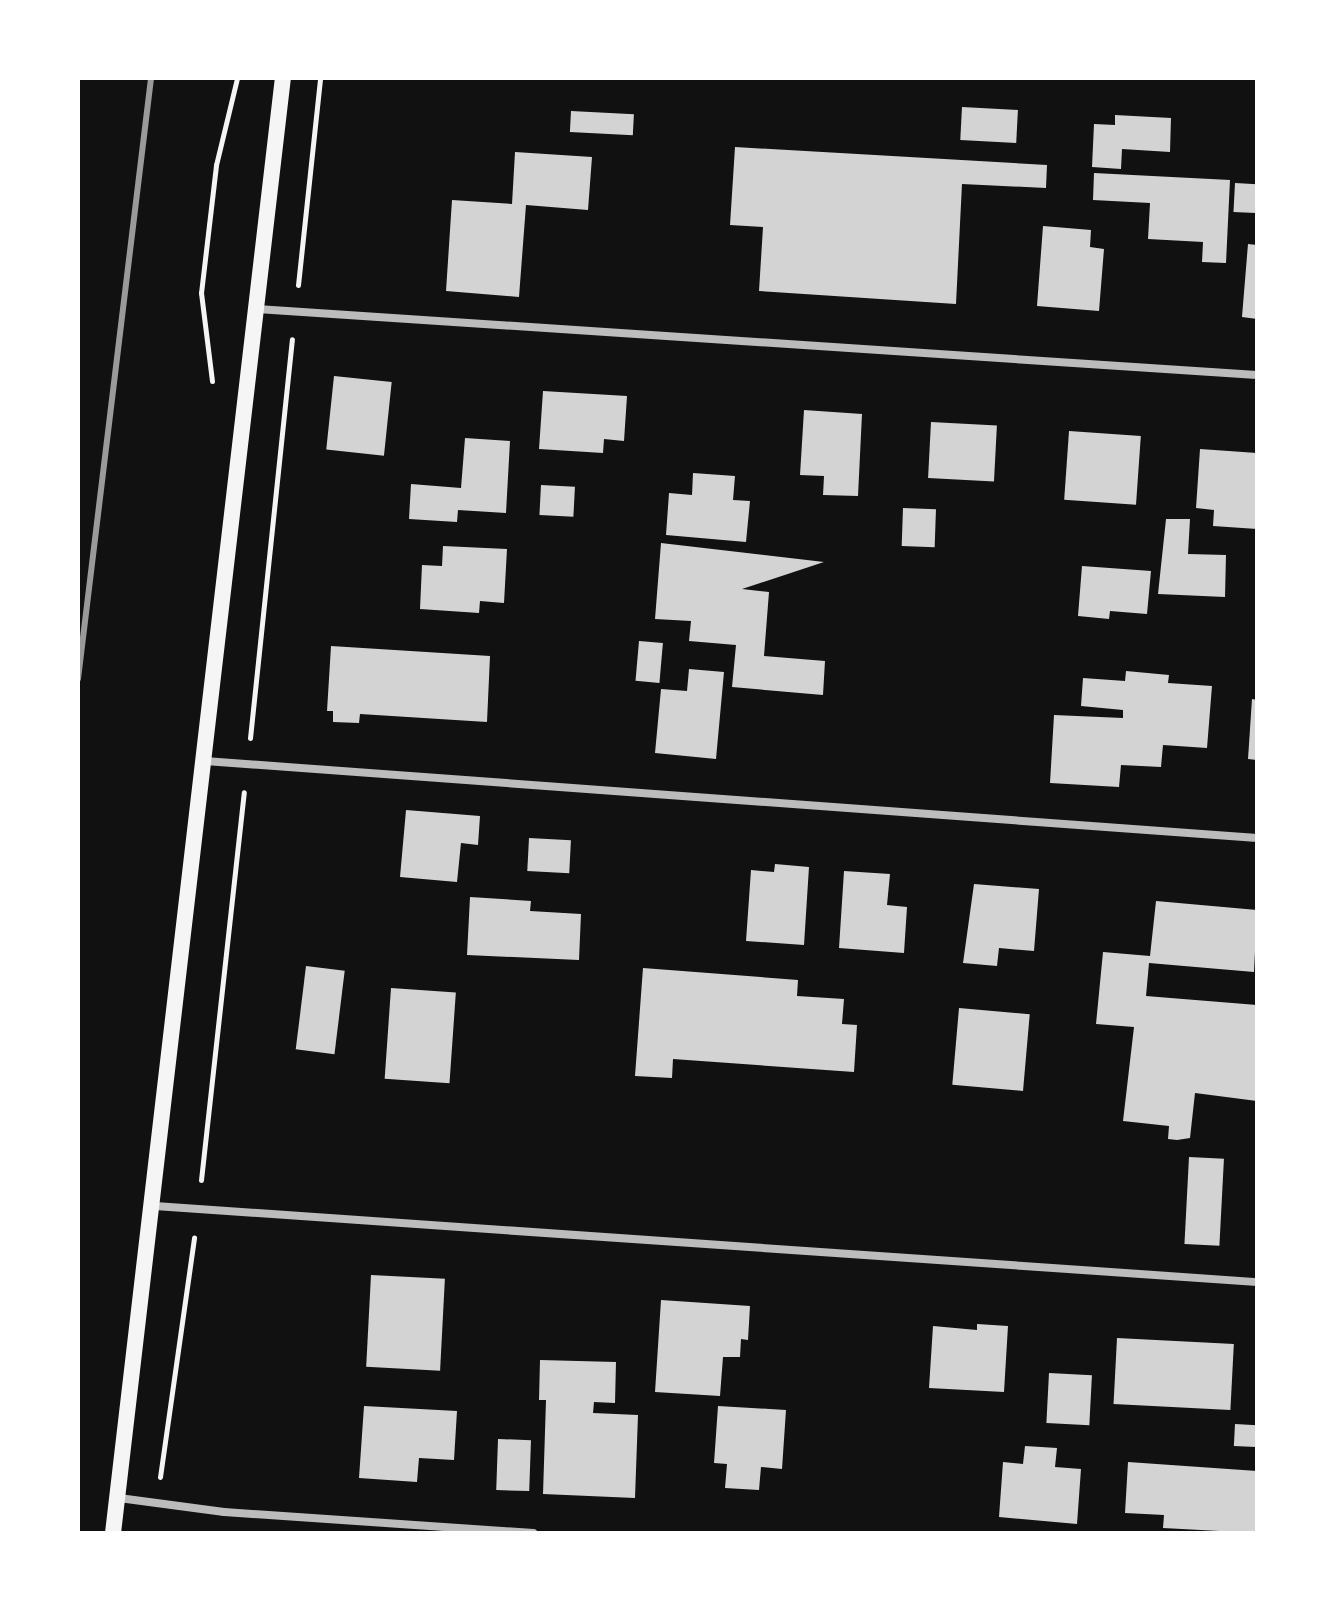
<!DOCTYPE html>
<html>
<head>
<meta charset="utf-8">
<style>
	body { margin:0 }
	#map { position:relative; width:1335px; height:1611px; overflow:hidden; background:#111; font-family:"Golos Text",sans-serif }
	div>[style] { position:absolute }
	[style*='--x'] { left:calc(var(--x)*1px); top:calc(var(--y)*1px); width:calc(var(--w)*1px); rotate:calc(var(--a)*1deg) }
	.building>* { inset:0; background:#d3d3d3; transform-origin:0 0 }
	.path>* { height:5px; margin:-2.5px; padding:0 2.5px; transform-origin:2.5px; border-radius:2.5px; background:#f5f5f5 }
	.minor>* { height:8px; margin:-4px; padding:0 4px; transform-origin:4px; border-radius:4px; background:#bcbcbc }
	.secondary>* { height:16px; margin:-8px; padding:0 8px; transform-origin:8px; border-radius:8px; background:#f5f5f5 }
	.rail>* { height:6px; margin:-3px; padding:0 3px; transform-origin:3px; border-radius:3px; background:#9a9a9a }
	span { translate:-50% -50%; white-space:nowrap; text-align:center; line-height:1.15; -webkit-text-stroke:8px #fff; paint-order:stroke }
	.frame { position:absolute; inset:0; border:80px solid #fff; pointer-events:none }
</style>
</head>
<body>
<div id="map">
	<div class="building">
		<div style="left:962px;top:107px;width:56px;height:33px;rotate:3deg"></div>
		<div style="left:571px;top:111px;width:63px;height:21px;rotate:3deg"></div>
		<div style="clip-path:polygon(1115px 115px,1171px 118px,1170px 152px,1122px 149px,1121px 169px,1092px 167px,1094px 124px,1115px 125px)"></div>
		<div style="clip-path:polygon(735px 147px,1047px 165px,1046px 188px,962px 184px,956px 304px,759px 291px,763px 227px,730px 225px)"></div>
		<div style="clip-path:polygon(515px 152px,592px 157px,588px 210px,526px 205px,519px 297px,446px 291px,452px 200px,512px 204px)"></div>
		<div style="clip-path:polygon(1094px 173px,1230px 180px,1226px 263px,1202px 262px,1203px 242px,1148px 239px,1150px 203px,1093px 200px)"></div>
		<div style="left:1235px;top:183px;width:22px;height:29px;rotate:3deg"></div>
		<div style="clip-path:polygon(1043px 226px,1091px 230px,1090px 247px,1104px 249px,1099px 311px,1037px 306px)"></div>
		<div style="clip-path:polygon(1248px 244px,1257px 245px,1257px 319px,1242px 317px)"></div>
		<div style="left:334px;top:376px;width:58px;height:74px;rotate:6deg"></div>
		<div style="clip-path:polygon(543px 391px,627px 396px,624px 441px,604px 439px,603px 453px,539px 449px)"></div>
		<div style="clip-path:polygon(804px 410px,862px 414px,858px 496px,823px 495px,824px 476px,800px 475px)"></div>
		<div style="left:931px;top:422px;width:66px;height:56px;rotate:3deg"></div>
		<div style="left:1069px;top:431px;width:72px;height:69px;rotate:4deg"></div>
		<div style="clip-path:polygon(465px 438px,510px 441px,506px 513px,458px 510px,457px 522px,409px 519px,411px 484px,461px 488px)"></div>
		<div style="clip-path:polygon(1200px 449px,1257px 453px,1257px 529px,1213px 526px,1214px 510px,1196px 508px)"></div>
		<div style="clip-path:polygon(693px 473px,735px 476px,733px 500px,750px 501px,746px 542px,666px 535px,669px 493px,692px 495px)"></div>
		<div style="left:541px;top:485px;width:34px;height:30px;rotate:3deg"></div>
		<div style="left:903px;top:508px;width:33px;height:38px;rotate:2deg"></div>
		<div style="clip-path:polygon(1166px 519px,1190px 519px,1188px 554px,1226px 555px,1225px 597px,1158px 594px)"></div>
		<div style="clip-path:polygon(661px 543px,824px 562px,742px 589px,769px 592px,764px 656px,825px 661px,823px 695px,732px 687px,736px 645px,689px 641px,691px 621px,655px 619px)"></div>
		<div style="clip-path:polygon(443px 546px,507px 549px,504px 603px,480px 601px,479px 613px,420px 609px,422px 565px,442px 566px)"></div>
		<div style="clip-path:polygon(1082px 566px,1151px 571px,1147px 614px,1110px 611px,1109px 619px,1078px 616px)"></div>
		<div style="left:639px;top:641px;width:24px;height:40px;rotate:5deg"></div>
		<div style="clip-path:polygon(331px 646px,490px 656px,487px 722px,360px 714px,359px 723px,333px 722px,333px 711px,327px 711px)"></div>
		<div style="clip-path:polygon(689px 669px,724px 672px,716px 759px,655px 753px,661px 689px,687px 691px)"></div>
		<div style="clip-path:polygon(1126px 671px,1169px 675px,1168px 683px,1212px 686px,1207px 748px,1163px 745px,1161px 767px,1121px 765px,1119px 787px,1050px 783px,1054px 715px,1123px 718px,1123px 710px,1081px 706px,1083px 678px,1125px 681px)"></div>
		<div style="clip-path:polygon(1252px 699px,1257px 700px,1257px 760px,1248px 759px)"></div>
		<div style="clip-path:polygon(406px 810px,480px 816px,478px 845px,461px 843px,457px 882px,400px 877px)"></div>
		<div style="left:529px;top:838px;width:42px;height:33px;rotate:3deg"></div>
		<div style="clip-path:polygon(775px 864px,809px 867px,804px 945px,746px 941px,751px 870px,774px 872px)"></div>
		<div style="clip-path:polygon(844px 871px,890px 874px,887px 905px,907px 907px,904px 953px,839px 948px)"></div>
		<div style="clip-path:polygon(974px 884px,1039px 889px,1034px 951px,999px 948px,997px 966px,963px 963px)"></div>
		<div style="clip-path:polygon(470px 897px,531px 901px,530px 911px,581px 914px,579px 960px,467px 955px)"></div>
		<div style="clip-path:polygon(1156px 901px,1257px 910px,1254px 972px,1149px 963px,1146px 996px,1257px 1005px,1257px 1101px,1195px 1093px,1190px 1138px,1177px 1140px,1168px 1139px,1169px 1126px,1123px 1121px,1134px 1027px,1096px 1024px,1103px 952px,1150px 956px)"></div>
		<div style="left:306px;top:966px;width:39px;height:84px;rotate:7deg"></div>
		<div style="clip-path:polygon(643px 968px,798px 980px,797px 996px,844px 999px,842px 1024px,857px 1025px,854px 1072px,673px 1059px,672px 1078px,635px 1076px)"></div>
		<div style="left:391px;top:988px;width:65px;height:91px;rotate:4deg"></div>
		<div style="left:959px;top:1008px;width:71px;height:77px;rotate:5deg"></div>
		<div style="left:1189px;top:1157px;width:35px;height:87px;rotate:3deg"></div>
		<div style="left:371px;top:1275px;width:74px;height:92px;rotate:3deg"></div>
		<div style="clip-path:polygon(661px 1300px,750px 1306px,748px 1340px,741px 1339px,740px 1357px,723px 1357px,720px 1396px,655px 1392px)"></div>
		<div style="clip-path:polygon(977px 1324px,1008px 1326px,1004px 1392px,929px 1388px,933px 1326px,977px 1330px)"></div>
		<div style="left:1117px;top:1338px;width:117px;height:66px;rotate:3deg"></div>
		<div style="clip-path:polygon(540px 1360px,616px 1362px,615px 1403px,594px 1402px,593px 1413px,638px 1415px,635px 1498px,543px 1494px,546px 1400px,539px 1400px)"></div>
		<div style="left:1049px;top:1373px;width:43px;height:50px;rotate:3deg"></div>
		<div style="clip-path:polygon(364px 1406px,457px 1411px,454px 1460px,419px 1458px,417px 1482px,359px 1478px)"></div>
		<div style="clip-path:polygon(718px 1406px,786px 1410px,782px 1469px,761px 1467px,759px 1490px,725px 1488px,727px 1464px,714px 1463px)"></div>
		<div style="left:1235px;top:1424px;width:22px;height:22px;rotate:3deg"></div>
		<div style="left:498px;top:1439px;width:33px;height:51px;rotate:2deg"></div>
		<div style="clip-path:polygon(1025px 1446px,1057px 1448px,1055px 1467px,1081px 1469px,1077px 1524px,999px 1517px,1003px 1462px,1023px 1464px)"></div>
		<div style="clip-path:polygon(1128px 1462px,1257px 1471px,1257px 1533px,1163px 1528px,1164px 1515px,1125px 1513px)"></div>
	</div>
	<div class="path">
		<div style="--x:298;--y:285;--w:208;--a:-83.9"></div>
		<div style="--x:212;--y:381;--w:89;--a:-97.1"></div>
		<div style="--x:201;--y:293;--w:129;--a:-83.3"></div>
		<div style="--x:216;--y:165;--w:89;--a:-76.4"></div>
		<div style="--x:250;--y:738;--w:401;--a:-84"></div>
		<div style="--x:201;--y:1180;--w:390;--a:-83.7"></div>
		<div style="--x:160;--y:1477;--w:242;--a:-81.9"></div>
	</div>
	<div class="minor">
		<div style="--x:257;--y:309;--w:1002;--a:3.78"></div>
		<div style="--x:205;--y:761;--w:1055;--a:4.19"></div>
		<div style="--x:155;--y:1206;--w:1105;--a:3.95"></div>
		<div style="--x:119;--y:1498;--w:106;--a:7.6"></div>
		<div style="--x:224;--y:1512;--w:310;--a:3.9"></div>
	</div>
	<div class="secondary">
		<div style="--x:113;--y:1533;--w:1465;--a:-83.34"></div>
	</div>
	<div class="rail">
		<div style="--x:78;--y:679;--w:605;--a:-83.07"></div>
	</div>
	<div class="frame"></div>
</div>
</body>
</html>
